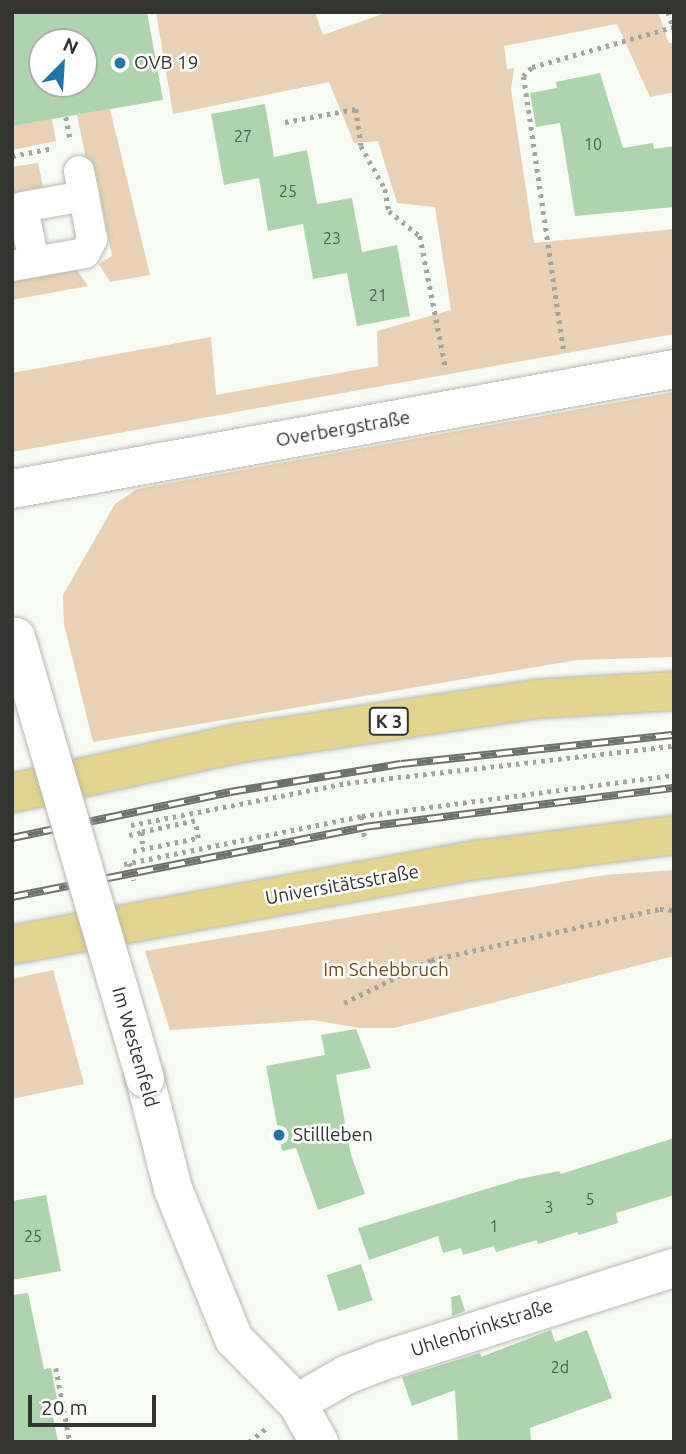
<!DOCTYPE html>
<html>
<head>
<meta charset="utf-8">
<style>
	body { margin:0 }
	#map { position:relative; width:686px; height:1454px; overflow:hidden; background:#f8fbf3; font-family:Ubuntu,sans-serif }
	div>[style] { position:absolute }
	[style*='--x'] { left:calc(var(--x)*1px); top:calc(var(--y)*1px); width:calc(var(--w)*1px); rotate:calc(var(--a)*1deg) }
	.green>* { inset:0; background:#e8d1b4 }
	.building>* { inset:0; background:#add4ad; transform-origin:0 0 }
	.path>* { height:4.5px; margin-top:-2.25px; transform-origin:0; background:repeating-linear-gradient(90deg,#a3a5a0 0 3.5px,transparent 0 8.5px) }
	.roads { filter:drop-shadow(0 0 2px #b6b8b1) drop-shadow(0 0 2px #b6b8b1) }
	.pedestrian>* { height:30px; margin:-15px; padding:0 15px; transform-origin:15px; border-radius:15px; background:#fff }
	.minor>* { height:38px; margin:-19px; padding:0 19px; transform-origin:19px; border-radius:19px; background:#fff }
	.trunk>* { height:38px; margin:-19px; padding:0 19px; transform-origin:19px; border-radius:19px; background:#e2d38e }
	.rail>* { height:8px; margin-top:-4px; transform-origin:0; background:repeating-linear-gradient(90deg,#fff 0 16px,#6f716d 0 32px); box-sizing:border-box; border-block:2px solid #6f716d }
	.bridges { filter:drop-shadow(0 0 2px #b6b8b1) drop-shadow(0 0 2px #b6b8b1) }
	.minor-bridge>* { height:38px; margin:-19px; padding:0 19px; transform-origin:19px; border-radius:19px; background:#fff }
	.dots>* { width:19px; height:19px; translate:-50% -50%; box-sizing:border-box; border:4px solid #fff; border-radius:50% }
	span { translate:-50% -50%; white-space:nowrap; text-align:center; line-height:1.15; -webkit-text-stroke:5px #fff; paint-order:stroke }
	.number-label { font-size:16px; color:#525c51 }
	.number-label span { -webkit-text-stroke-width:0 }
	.shield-label span { padding:2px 5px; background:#fff; border:2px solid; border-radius:5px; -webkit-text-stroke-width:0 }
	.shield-label { font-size:18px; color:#333432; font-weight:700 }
	.poi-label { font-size:19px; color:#333432 }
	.left { translate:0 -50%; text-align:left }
	.street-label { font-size:19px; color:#333432 }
	.park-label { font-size:19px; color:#6f4e1d }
	.frame { position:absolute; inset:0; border:14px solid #333432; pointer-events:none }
	.north { position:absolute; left:28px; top:28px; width:70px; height:70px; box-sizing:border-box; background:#fff; border:2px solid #adaead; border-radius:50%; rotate:24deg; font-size:19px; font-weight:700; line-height:28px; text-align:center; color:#333432 }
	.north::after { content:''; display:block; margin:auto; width:24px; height:32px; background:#1d76a5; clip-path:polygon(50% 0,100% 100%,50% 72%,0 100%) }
	.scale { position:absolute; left:28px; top:1395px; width:128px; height:32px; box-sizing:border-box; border:4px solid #333432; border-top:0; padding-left:9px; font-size:21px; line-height:24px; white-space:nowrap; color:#333432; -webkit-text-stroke:5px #fff; paint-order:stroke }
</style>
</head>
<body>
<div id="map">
	<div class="green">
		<div style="clip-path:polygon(156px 12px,315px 12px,323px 35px,388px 12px,658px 12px,669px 43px,674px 43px,674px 92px,650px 97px,617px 24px,504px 46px,507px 69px,514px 68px,511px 90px,534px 243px,674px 229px,674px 334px,12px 452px,12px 373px,211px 337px,216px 395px,378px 366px,377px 331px,451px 310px,435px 207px,397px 203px,378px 141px,354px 143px,329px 82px,173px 114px)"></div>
		<div style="clip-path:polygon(110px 109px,150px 275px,110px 282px,99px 264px,112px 256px,96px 174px,88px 169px,77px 115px)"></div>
		<div style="clip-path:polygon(52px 119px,56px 141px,12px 150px,12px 126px)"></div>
		<div style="clip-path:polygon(38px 163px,43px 187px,12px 193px,12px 167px)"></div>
		<div style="clip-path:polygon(77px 270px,88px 286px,12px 300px,12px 282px)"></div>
		<div style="clip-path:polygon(674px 392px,674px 657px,577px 660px,93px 742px,64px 624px,63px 595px,115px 504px,137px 489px)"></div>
		<div style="clip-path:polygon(674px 870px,674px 956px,394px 1028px,360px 1028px,313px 1020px,170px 1030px,145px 951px,604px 875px)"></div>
		<div style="clip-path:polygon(53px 970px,84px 1084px,12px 1099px,12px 979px)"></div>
	</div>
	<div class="building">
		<div style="clip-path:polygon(evenodd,12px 12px,147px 12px,163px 100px,12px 126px,12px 12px,42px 42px,84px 42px,84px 84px,42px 84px,42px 42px)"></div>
		<div style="clip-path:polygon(600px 73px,623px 148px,653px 143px,654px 149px,674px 146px,674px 207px,575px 216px,560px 123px,536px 127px,530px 93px,557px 88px,556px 82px)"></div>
		<div style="clip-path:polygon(265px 104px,274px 157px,307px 150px,317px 204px,352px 198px,362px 252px,397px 245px,410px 316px,357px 326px,347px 273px,313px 279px,303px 224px,268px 231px,259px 178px,224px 185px,211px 114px)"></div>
		<div style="clip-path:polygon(356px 1029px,371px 1068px,336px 1075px,351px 1155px,365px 1194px,318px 1210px,296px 1148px,282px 1151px,266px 1066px,325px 1055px,321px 1035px)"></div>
		<div style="clip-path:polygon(674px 1138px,674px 1195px,616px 1213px,618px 1223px,579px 1235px,577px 1232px,538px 1244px,537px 1240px,496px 1252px,494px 1246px,463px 1255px,461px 1248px,443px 1253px,438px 1236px,369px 1260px,358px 1228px,519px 1179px,559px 1171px,561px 1174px)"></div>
		<div style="clip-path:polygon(46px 1195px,61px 1271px,12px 1280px,12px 1201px)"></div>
		<div style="left:361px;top:1264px;width:38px;height:36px;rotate:72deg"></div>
		<div style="clip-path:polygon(28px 1293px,44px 1369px,51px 1368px,57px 1399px,50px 1401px,58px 1442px,12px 1442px,12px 1295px)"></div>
		<div style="clip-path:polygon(460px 1295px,465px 1311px,452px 1316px,451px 1297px)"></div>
		<div style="clip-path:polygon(551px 1330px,555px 1342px,587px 1330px,612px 1398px,530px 1428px,531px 1442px,458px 1442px,455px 1390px,412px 1406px,402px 1377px,480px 1353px,481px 1357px)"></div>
	</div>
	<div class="path">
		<div style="--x:668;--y:12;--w:16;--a:72"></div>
		<div style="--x:66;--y:117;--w:21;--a:79"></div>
		<div style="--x:285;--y:122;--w:72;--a:-10.4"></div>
		<div style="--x:356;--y:109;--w:37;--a:82"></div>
		<div style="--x:361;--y:146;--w:49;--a:60.8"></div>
		<div style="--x:385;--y:189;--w:22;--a:80"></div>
		<div style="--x:389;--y:211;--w:40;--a:39"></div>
		<div style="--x:420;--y:236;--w:136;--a:79"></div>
		<div style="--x:12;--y:156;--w:38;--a:-11"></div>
		<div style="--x:563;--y:349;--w:276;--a:-98.3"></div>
		<div style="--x:523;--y:76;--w:13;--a:-45"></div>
		<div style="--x:532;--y:67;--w:147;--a:-15.8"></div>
		<div style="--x:362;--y:816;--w:23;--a:83"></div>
		<div style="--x:131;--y:825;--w:220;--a:-11"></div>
		<div style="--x:347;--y:783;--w:329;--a:-6.5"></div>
		<div style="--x:129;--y:835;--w:13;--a:-13"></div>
		<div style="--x:142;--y:832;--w:15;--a:86"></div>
		<div style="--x:133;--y:851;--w:66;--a:-11.3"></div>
		<div style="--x:198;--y:838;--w:17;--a:-100"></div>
		<div style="--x:195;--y:821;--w:54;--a:168.3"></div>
		<div style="--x:130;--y:863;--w:18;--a:77"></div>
		<div style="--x:124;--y:864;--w:243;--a:-11.4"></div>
		<div style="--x:362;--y:816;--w:315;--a:-7.5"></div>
		<div style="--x:344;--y:1003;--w:97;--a:-26.3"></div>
		<div style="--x:431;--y:960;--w:235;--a:-12.6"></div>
		<div style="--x:660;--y:909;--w:14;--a:4"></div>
		<div style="--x:56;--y:1368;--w:75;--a:79.3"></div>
		<div style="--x:249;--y:1442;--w:22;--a:-39"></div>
	</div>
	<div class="roads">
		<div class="pedestrian">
			<div style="--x:34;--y:262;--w:56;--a:-101.3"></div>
			<div style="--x:23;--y:207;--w:62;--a:-10.2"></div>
			<div style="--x:12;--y:266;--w:74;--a:-10.1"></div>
			<div style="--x:85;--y:253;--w:16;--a:-63"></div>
			<div style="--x:92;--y:239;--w:69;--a:-100.8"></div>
		</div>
		<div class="minor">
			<div style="--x:12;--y:489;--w:673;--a:-10.27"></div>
			<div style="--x:145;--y:1079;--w:114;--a:75.7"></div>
			<div style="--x:173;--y:1189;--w:162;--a:67.9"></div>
			<div style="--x:234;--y:1339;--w:90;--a:45.5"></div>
			<div style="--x:297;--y:1403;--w:45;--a:60.6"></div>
			<div style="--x:297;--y:1403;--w:56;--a:-29.7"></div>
			<div style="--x:346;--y:1375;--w:42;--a:-21"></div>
			<div style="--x:385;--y:1360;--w:303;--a:-17.7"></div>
		</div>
		<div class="trunk">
			<div style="--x:12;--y:793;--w:228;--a:-12.4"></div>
			<div style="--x:235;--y:744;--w:303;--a:-8.5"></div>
			<div style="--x:535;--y:699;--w:139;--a:-3.3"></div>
			<div style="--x:12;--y:945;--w:473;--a:-10.4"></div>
			<div style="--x:477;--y:860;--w:199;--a:-7.2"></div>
		</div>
	</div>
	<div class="rail">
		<div style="--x:12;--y:838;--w:223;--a:-11.9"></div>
		<div style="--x:230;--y:792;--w:173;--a:-9.3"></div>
		<div style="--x:401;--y:764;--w:275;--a:-6.1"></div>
		<div style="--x:12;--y:897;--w:359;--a:-11.2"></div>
		<div style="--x:364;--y:827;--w:312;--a:-7.2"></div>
	</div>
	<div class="bridges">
		<div class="minor-bridge">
			<div style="--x:16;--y:637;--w:460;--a:73.7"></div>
		</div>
	</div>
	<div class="dots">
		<div style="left:120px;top:63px;background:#1d76a5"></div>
		<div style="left:279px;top:1135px;background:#1d76a5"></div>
	</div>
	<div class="number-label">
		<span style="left:243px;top:136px">27</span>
		<span style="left:593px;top:144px">10</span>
		<span style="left:288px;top:191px">25</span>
		<span style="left:332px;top:238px">23</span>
		<span style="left:378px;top:295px">21</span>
		<span style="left:590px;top:1199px">5</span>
		<span style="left:549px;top:1207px">3</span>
		<span style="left:494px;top:1226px">1</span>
		<span style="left:33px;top:1236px">25</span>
		<span style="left:560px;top:1367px">2d</span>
	</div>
	<div class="shield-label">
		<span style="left:389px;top:721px">K 3</span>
	</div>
	<div class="poi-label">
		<span class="left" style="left:134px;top:63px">OVB 19</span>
		<span class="left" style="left:293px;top:1135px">Stillleben</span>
	</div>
	<div class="street-label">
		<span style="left:343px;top:429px;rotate:-10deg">Overbergstraße</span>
		<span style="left:342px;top:885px;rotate:-10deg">Universitätsstraße</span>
		<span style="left:135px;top:1047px;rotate:74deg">Im Westenfeld</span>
		<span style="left:482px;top:1328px;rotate:-18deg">Uhlenbrinkstraße</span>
	</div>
	<div class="park-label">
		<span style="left:386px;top:970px">Im Schebbruch</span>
	</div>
	<div class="frame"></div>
	<div class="north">N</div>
	<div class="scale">20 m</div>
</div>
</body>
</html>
